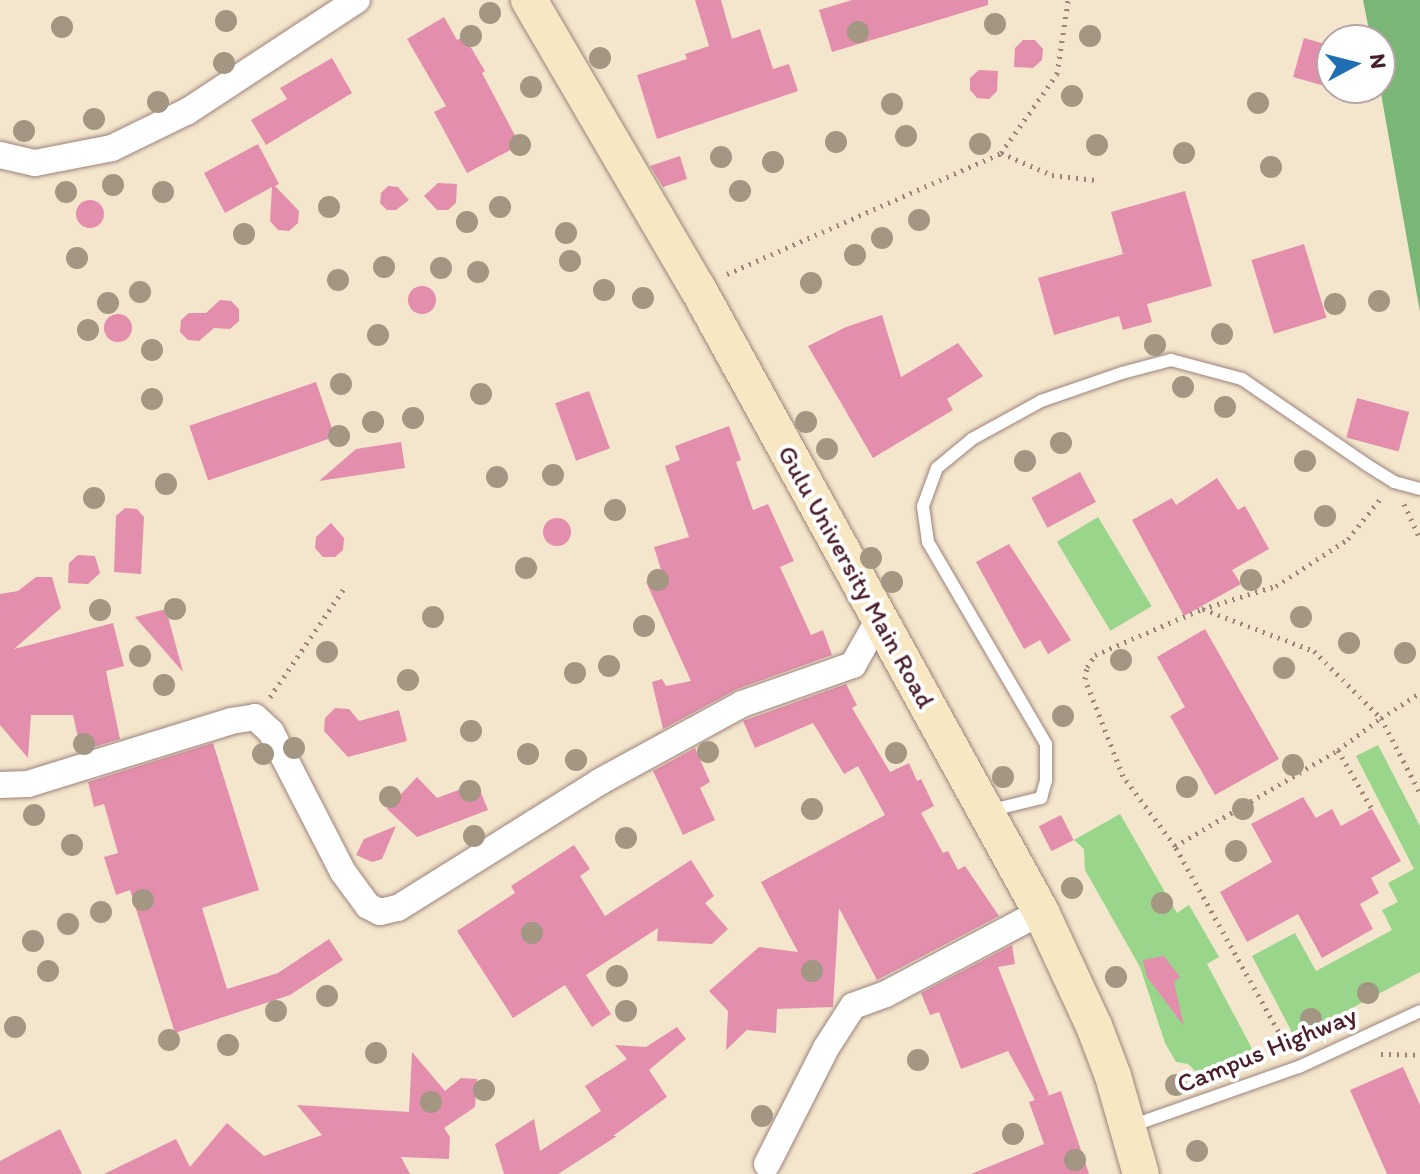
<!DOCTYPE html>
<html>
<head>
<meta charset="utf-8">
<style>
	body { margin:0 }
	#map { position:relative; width:1420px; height:1174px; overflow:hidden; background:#f3e6cc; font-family:Itim,sans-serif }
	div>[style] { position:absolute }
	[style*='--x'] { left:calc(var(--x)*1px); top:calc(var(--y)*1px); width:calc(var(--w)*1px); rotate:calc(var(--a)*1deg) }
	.green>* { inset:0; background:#99d58a; transform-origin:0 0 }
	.forest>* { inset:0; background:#7ab676 }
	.building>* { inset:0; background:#e48ead; transform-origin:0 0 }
	.round { border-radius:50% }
	.path>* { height:5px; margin-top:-2.5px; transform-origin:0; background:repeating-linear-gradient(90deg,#9e827c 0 2px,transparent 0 8px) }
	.roads { filter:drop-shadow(0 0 2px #9e827c) drop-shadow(0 0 2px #9e827c) }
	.lane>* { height:12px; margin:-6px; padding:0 6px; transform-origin:6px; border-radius:6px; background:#fff }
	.street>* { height:26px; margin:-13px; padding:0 13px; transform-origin:13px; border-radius:13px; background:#fff }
	.secondary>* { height:36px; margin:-18px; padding:0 18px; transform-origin:18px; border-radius:18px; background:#f7e8c3 }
	.trees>* { width:22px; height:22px; margin:-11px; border-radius:50%; background:#a39783 }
	span { translate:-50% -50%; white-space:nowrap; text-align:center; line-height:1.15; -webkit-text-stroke:8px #fff; paint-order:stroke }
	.street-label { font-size:26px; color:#4a1f2b }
	.north { position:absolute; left:1316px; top:24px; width:80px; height:80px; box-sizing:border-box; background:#fff; border:2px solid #b7a5aa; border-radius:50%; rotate:83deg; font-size:22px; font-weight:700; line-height:32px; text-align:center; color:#4a1f2b }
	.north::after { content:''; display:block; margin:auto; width:28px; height:36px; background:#1f6fb2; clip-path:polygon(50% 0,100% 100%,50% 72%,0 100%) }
</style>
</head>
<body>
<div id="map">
	<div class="green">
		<div style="left:1098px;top:517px;width:104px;height:48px;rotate:59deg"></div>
		<div style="clip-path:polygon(1378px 745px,1420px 826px,1420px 972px,1295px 1038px,1252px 956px,1295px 933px,1316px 971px,1392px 930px,1382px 910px,1398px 902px,1388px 883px,1414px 869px,1356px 756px)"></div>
		<div style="clip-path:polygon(1120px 814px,1177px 913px,1189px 905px,1219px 957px,1207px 964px,1257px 1058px,1206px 1081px,1188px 1064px,1176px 1062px,1165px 1043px,1140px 967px,1085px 870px,1084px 849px,1074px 840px)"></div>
	</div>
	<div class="forest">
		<div style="clip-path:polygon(1363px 0,1420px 0,1420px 312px,1380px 88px,1380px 40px,1371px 40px)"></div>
	</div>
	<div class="building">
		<div style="clip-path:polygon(695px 0,721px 0,732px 39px,760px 29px,773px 69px,789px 64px,798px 91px,657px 139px,637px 75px,687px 59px,685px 54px,709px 46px)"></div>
		<div style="clip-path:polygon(852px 0,988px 0,988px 5px,832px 52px,819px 10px)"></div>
		<div style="clip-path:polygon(444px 17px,457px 40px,464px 36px,485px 71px,482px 73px,520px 145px,467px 173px,434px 112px,446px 106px,407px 39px)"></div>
		<div style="clip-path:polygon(1304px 38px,1332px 46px,1332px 88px,1293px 77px)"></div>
		<div style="clip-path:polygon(1023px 40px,1035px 40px,1043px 49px,1042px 60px,1033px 68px,1014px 67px,1015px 48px)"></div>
		<div style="clip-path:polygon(332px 58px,352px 93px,266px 145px,251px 120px,287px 99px,280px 88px)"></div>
		<div style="clip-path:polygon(979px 70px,998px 71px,997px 91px,989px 99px,977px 98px,970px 90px,970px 78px)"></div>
		<div style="clip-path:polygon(258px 144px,279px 184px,275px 186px,299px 211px,298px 223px,289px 231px,278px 230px,270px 221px,272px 187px,225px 213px,204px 173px)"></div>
		<div style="clip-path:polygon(680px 156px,687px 179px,663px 187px,650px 166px)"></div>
		<div style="clip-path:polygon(438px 183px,457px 184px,456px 203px,448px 210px,437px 210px,424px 196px)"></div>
		<div style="clip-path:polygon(388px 186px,398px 187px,409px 200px,396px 210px,387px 210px,380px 203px,381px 193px)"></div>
		<div style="clip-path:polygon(1185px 191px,1212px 286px,1147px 304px,1152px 322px,1123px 330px,1119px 316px,1054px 335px,1038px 278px,1123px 254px,1111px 212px)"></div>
		<div class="round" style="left:76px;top:200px;width:28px;height:28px"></div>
		<div style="left:1304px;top:244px;width:77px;height:55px;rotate:73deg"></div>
		<div class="round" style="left:408px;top:286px;width:28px;height:28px"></div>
		<div style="clip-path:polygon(220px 300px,231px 301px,239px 309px,239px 321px,230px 329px,214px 328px,199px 341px,188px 340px,180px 332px,181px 320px,189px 313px,206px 313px)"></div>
		<div class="round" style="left:104px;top:314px;width:28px;height:28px"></div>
		<div style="clip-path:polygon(882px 315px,901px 377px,958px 343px,983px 376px,947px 399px,953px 410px,873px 458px,808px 346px,846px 327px)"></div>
		<div style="left:316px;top:382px;width:58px;height:134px;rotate:71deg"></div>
		<div style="left:589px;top:391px;width:61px;height:36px;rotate:70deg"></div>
		<div style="left:1357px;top:398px;width:54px;height:41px;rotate:15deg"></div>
		<div style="clip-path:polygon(729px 426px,741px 460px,736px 462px,753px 510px,768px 504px,794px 561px,780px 567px,811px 635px,823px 630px,832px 655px,737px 689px,663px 729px,652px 682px,662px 679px,666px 686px,691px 681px,646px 582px,662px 573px,654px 547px,689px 537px,665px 466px,680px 460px,675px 446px)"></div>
		<div style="clip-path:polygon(401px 442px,405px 468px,319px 481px,356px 449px)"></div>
		<div style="left:1080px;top:472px;width:34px;height:55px;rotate:62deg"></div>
		<div style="clip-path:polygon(1217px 478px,1238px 510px,1245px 506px,1269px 549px,1232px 570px,1241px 584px,1184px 616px,1132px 520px,1172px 498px,1176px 505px)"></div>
		<div style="clip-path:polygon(125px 508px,137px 509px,144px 517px,141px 574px,114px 572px,116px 516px)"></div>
		<div class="round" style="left:543px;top:518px;width:28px;height:28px"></div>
		<div style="clip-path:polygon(331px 523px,344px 538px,343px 550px,335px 557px,323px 557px,315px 548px,316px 537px)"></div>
		<div style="clip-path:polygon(1009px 544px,1071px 640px,1048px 654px,1040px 640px,1024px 649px,976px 562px)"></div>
		<div style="clip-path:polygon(78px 555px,95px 556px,100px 573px,88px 584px,68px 583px,69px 563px)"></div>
		<div style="clip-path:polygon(36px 577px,52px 577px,61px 608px,14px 649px,113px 623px,124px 666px,106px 671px,120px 739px,81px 751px,73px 715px,31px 715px,28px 758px,0 725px,0 594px,18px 591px)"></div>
		<div style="clip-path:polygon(166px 609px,183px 672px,135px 617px)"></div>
		<div style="clip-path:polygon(1205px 629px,1279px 759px,1215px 795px,1170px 716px,1185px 707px,1157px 657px)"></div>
		<div style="clip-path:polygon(846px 684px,857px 705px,852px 708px,890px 772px,909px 763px,917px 781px,921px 779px,934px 806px,921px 813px,943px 853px,948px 851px,958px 870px,965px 866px,999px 916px,877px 980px,839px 908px,833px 1007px,777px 1009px,776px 1033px,747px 1030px,726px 1050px,728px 1011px,709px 991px,759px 947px,798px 952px,761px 882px,885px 815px,858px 766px,844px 774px,813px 723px,755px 748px,743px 721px)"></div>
		<div style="clip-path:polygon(335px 708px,349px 709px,359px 721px,399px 710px,407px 741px,348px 757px,324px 731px,325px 718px)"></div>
		<div style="clip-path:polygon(213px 743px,259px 890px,202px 908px,227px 989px,278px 973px,329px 939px,343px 960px,290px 995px,175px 1033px,130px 890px,116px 895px,104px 857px,118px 853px,104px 804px,94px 807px,88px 782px)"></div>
		<div style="clip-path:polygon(695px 748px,710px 782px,700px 788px,715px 820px,683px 835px,653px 771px)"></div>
		<div style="clip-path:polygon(417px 777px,437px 798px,477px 783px,488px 810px,417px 837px,387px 809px)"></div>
		<div style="clip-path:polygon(1303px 797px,1316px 818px,1332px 809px,1341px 826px,1372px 809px,1401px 861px,1371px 878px,1379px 893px,1360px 904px,1373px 929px,1322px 958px,1298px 914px,1247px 942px,1220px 892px,1272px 862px,1251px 824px)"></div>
		<div style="left:1061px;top:815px;width:28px;height:25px;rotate:63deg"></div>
		<div style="clip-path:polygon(396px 826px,382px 859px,372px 862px,356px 855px,364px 839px)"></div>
		<div style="clip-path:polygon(574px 845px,590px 869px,580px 876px,605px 916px,691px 860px,714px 896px,705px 903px,728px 929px,712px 944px,657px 941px,658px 928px,586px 975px,611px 1014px,592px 1027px,565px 985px,513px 1018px,457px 931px,515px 893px,511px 886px)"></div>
		<div style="clip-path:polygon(1012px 945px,1015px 964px,998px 967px,1049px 1095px,1042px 1098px,1061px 1091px,1089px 1174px,971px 1174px,1044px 1144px,1029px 1102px,1035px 1100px,1008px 1051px,961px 1069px,939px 1012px,930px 1015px,921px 993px)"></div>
		<div style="clip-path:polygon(1164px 956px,1180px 977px,1174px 982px,1184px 1026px,1147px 977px,1143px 960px)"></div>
		<div style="clip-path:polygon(677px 1027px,686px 1039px,649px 1070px,667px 1097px,613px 1136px,617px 1136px,558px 1174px,504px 1174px,495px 1144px,534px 1119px,540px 1151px,601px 1111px,585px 1086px,627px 1059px,615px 1045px,646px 1047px)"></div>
		<div style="clip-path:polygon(412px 1052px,445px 1091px,461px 1078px,477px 1079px,475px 1107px,444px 1128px,450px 1137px,449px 1159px,401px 1157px,410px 1174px,104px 1174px,176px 1139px,190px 1167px,227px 1123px,264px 1156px,322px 1135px,297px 1105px,409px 1112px)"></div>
		<div style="clip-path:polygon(1403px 1067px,1420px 1105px,1420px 1174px,1387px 1174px,1350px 1090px)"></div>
		<div style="clip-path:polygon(60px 1129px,82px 1174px,0 1174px,0 1161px)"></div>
	</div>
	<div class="path">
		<div style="--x:1001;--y:153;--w:56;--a:23.3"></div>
		<div style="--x:1052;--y:175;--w:44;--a:6.5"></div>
		<div style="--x:727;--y:274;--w:300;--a:-23.8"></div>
		<div style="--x:1001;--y:153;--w:97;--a:-54.7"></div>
		<div style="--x:1057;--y:74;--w:75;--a:-81.5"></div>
		<div style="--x:1404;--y:504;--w:38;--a:65"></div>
		<div style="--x:1203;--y:609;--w:119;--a:20.7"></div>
		<div style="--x:1314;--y:651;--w:95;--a:45"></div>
		<div style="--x:1381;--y:718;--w:46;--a:-32.7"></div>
		<div style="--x:270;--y:697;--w:130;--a:-55.7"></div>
		<div style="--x:1338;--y:750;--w:68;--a:60"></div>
		<div style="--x:1175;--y:846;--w:189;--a:-30.5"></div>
		<div style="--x:1338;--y:750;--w:54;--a:-36.7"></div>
		<div style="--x:1381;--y:718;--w:85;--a:62.5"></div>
		<div style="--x:1290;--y:1052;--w:236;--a:-119.2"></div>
		<div style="--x:1175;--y:846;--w:87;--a:-126.6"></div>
		<div style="--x:1123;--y:776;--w:104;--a:-111.4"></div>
		<div style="--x:1085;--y:679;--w:12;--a:-81"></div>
		<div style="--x:1087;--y:667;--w:14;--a:-56"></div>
		<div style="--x:1095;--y:655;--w:116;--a:-23.3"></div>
		<div style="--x:1202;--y:609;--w:77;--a:-17.3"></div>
		<div style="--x:1276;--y:586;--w:86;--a:-33.1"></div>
		<div style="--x:1348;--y:539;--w:53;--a:-51.2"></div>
		<div style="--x:1381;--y:1054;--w:39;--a:1"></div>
	</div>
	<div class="roads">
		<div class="lane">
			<div style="--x:988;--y:811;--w:55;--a:-13.8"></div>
			<div style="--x:1041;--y:798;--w:18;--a:-74"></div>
			<div style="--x:1046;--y:781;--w:37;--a:-90"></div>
			<div style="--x:1046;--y:744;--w:234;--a:-120.3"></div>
			<div style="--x:928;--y:542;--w:36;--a:-98"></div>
			<div style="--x:923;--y:506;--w:40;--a:-69.8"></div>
			<div style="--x:937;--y:468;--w:45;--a:-39.6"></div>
			<div style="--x:972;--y:439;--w:79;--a:-28.8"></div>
			<div style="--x:1041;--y:401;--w:86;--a:-19.1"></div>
			<div style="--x:1122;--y:373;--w:51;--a:-14.9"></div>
			<div style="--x:1171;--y:360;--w:73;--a:15"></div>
			<div style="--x:1242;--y:379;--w:152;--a:34.5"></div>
			<div style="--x:1367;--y:465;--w:32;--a:32"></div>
			<div style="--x:1394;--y:482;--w:27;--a:15"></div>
			<div style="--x:1131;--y:1126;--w:178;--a:-19.4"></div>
			<div style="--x:1299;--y:1067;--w:133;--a:-24.8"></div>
		</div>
		<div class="street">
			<div style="--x:0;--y:155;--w:36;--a:13"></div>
			<div style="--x:35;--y:163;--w:78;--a:-11"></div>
			<div style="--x:112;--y:148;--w:85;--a:-26"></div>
			<div style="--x:188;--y:111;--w:202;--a:-33.3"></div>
			<div style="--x:0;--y:785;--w:28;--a:-2"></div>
			<div style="--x:28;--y:784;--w:213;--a:-17.2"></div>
			<div style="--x:231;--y:721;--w:24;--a:-9"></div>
			<div style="--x:255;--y:717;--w:22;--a:43"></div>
			<div style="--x:271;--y:732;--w:157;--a:62.8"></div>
			<div style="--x:343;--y:872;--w:42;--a:53.7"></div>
			<div style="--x:368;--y:906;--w:13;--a:27"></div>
			<div style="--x:380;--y:912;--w:18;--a:-13"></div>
			<div style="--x:398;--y:908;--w:239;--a:-32"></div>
			<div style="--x:601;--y:781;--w:161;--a:-28.6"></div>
			<div style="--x:742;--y:704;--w:118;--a:-19.4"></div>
			<div style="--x:853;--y:665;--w:55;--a:-60.6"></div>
			<div style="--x:767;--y:1164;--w:130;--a:-63"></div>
			<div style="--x:826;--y:1048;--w:50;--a:-57.3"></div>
			<div style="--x:853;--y:1006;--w:35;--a:-20"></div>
			<div style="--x:886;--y:994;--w:175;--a:-27.9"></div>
		</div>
		<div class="secondary">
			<div style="--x:529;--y:0;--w:333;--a:59.7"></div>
			<div style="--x:697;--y:287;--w:713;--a:61.17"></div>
			<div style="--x:1041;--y:912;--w:126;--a:65.1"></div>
			<div style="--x:1094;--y:1026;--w:53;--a:69.2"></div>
			<div style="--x:1113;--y:1076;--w:102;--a:74.1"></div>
		</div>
	</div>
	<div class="trees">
		<div style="left:490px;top:13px"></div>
		<div style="left:226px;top:21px"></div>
		<div style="left:995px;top:24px"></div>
		<div style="left:62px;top:27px"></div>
		<div style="left:858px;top:32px"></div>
		<div style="left:471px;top:36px"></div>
		<div style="left:1090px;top:36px"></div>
		<div style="left:600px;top:58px"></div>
		<div style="left:224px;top:63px"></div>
		<div style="left:531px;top:87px"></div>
		<div style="left:1072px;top:96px"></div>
		<div style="left:158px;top:102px"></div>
		<div style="left:1258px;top:103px"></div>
		<div style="left:892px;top:104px"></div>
		<div style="left:94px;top:119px"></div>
		<div style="left:24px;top:131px"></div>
		<div style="left:906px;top:136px"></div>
		<div style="left:836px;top:142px"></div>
		<div style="left:980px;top:144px"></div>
		<div style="left:520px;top:145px"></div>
		<div style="left:1097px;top:145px"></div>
		<div style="left:1184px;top:153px"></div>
		<div style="left:721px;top:157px"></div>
		<div style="left:773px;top:162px"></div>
		<div style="left:1271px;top:167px"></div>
		<div style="left:113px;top:185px"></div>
		<div style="left:740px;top:191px"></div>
		<div style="left:66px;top:192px"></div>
		<div style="left:163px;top:192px"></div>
		<div style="left:329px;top:207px"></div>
		<div style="left:500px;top:207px"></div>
		<div style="left:919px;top:220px"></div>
		<div style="left:467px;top:222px"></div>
		<div style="left:566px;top:233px"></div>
		<div style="left:244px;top:234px"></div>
		<div style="left:882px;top:238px"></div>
		<div style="left:855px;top:255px"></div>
		<div style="left:77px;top:258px"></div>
		<div style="left:570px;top:261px"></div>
		<div style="left:384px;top:267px"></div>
		<div style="left:441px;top:268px"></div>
		<div style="left:478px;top:272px"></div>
		<div style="left:338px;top:280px"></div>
		<div style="left:811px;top:283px"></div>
		<div style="left:604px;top:290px"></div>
		<div style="left:140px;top:292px"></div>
		<div style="left:643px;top:298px"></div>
		<div style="left:1379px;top:301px"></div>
		<div style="left:108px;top:303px"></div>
		<div style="left:1335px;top:304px"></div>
		<div style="left:88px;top:330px"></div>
		<div style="left:1222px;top:334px"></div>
		<div style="left:378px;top:335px"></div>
		<div style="left:1155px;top:345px"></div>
		<div style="left:152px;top:350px"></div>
		<div style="left:341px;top:384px"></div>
		<div style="left:1183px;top:387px"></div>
		<div style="left:481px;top:394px"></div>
		<div style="left:152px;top:399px"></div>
		<div style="left:1225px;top:407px"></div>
		<div style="left:413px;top:418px"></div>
		<div style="left:373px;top:422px"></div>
		<div style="left:806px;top:422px"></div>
		<div style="left:339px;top:436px"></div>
		<div style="left:1061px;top:443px"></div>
		<div style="left:827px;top:449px"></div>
		<div style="left:1025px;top:461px"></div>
		<div style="left:1305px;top:461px"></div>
		<div style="left:553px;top:475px"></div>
		<div style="left:497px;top:477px"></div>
		<div style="left:166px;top:484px"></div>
		<div style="left:94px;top:498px"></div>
		<div style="left:615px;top:510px"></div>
		<div style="left:1325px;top:516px"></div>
		<div style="left:871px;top:558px"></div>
		<div style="left:526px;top:568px"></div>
		<div style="left:658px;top:580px"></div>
		<div style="left:1251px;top:580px"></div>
		<div style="left:892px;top:582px"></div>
		<div style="left:175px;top:609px"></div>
		<div style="left:100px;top:610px"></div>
		<div style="left:433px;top:617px"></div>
		<div style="left:1301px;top:617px"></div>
		<div style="left:644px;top:626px"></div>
		<div style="left:1349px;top:643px"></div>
		<div style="left:327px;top:652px"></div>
		<div style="left:1405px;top:653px"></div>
		<div style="left:140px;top:656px"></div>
		<div style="left:1121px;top:660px"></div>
		<div style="left:609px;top:666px"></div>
		<div style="left:1284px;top:668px"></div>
		<div style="left:575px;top:673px"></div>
		<div style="left:408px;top:680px"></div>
		<div style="left:164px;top:685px"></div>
		<div style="left:1063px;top:716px"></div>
		<div style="left:471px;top:731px"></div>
		<div style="left:84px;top:744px"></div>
		<div style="left:294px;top:748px"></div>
		<div style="left:708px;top:752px"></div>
		<div style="left:896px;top:753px"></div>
		<div style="left:263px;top:754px"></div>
		<div style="left:528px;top:754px"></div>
		<div style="left:576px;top:760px"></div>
		<div style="left:1293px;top:765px"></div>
		<div style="left:1003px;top:777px"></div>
		<div style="left:1187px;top:787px"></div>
		<div style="left:470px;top:791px"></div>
		<div style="left:390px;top:797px"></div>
		<div style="left:812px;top:809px"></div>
		<div style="left:1243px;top:809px"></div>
		<div style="left:34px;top:815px"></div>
		<div style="left:474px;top:836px"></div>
		<div style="left:626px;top:838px"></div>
		<div style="left:72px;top:845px"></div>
		<div style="left:1236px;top:851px"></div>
		<div style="left:1072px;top:888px"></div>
		<div style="left:143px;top:900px"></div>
		<div style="left:1162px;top:903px"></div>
		<div style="left:101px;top:912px"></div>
		<div style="left:68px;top:924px"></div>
		<div style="left:532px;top:933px"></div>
		<div style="left:33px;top:941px"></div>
		<div style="left:48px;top:971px"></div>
		<div style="left:812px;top:971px"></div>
		<div style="left:617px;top:976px"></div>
		<div style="left:1116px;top:977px"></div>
		<div style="left:1368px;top:993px"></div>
		<div style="left:327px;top:996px"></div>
		<div style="left:276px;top:1011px"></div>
		<div style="left:626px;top:1011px"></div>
		<div style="left:1311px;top:1019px"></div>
		<div style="left:15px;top:1027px"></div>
		<div style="left:169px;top:1040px"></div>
		<div style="left:228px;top:1045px"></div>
		<div style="left:376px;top:1053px"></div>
		<div style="left:918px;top:1060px"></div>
		<div style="left:1176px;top:1085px"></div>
		<div style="left:484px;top:1090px"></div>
		<div style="left:431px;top:1102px"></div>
		<div style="left:762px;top:1116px"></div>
		<div style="left:1013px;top:1134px"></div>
		<div style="left:1197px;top:1151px"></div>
		<div style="left:1075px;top:1160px"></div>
	</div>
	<div class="street-label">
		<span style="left:856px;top:577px;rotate:61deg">Gulu University Main Road</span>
		<span style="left:1267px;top:1050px;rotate:-22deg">Campus Highway</span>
	</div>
	<div class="north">N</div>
</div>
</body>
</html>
